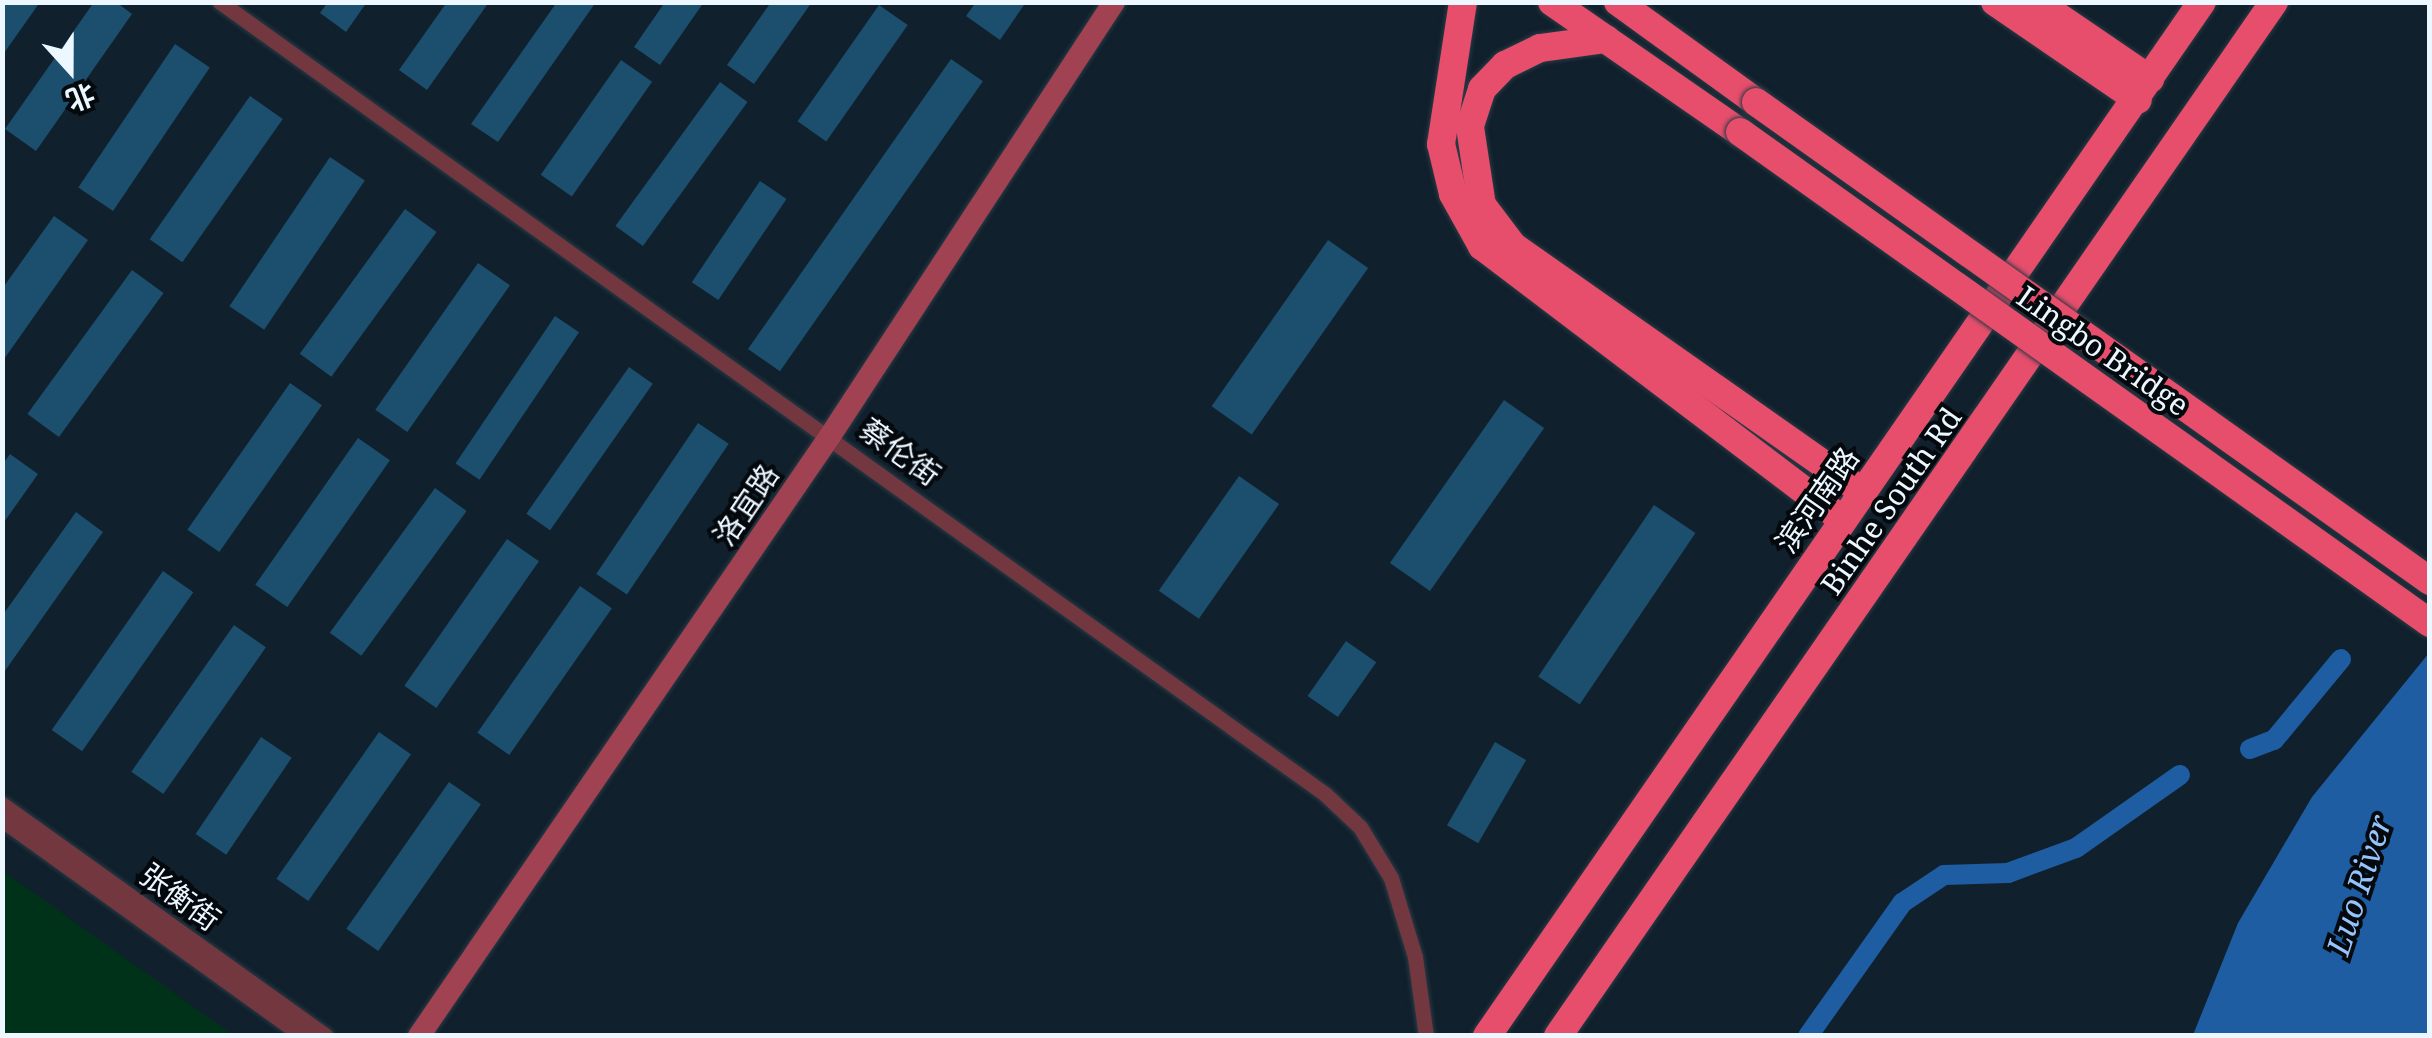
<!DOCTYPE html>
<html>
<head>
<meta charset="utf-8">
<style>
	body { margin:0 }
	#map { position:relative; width:2432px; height:1038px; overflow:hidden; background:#10202c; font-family:"Noto Serif","Noto Sans SC",serif }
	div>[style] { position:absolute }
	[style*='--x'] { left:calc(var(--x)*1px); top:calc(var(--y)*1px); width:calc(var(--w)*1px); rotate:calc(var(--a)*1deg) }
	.green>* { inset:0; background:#00321a }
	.water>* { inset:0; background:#1e5da1 }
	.canal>* { height:20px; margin:-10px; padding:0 10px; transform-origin:10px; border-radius:10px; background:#1e5da1 }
	.building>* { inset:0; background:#1c4e6e; transform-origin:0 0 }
	.roads { filter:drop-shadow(0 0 2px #2a3a45) drop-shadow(0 0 2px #2a3a45) }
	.street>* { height:15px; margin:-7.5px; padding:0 7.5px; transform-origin:7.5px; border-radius:7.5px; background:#73373f }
	.secondary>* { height:22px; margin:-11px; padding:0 11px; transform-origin:11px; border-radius:11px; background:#a14252 }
	.highway>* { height:28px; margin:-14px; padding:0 14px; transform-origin:14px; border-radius:14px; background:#e64e6c }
	.bridges { filter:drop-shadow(0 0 2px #2a3a45) drop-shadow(0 0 2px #2a3a45) }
	.highway-bridge>* { height:28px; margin:-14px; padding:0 14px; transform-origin:14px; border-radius:14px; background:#e64e6c }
	span { translate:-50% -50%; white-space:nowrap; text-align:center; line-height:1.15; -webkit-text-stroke:8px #04090e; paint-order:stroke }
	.street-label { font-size:30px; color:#ecf7ff }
	.water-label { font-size:32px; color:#95c4fc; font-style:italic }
	.frame { position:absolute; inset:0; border:5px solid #ecf7ff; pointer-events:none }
	.north { position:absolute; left:20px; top:20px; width:100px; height:100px; -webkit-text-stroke:8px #04090e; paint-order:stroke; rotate:159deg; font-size:28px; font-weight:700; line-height:40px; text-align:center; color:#ecf7ff }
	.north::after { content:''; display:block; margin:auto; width:35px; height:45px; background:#ecf7ff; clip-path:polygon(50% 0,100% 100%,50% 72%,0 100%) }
</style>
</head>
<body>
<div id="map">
	<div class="green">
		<div style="clip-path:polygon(3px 871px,233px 1035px,3px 1035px)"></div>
	</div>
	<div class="water">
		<div style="clip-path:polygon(2429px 653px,2429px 1035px,2193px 1035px,2238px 923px,2312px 797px)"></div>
	</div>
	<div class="canal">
		<div style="--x:2250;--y:749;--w:26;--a:-21"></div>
		<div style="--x:2274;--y:740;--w:105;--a:-50.4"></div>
		<div style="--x:1808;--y:1036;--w:163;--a:-54.7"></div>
		<div style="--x:1902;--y:903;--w:50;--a:-33.7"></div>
		<div style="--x:1944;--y:875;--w:64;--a:-1.8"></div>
		<div style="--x:2008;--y:873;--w:72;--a:-20.2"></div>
		<div style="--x:2076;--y:848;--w:127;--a:-35.1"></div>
	</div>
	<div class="building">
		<div style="clip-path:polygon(2px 2px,40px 2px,2px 56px)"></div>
		<div style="clip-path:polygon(94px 2px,116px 2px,132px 14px,36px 151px,5px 129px)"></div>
		<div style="clip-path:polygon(328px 2px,367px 2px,346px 32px,320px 13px)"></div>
		<div style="clip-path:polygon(447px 2px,489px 2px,427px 90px,399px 70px)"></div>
		<div style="clip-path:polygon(557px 2px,596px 2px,498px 142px,471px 124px)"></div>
		<div style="clip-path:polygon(665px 2px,704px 2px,660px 65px,634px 47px)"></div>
		<div style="clip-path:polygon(771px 2px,812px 2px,754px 84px,727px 65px)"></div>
		<div style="clip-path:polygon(976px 2px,1026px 2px,1000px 40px,966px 16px)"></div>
		<div style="left:879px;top:5px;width:35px;height:142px;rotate:35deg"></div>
		<div style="left:175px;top:44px;width:42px;height:173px;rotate:34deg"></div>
		<div style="left:951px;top:59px;width:39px;height:354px;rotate:35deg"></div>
		<div style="left:621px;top:60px;width:38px;height:140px;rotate:35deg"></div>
		<div style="left:720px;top:82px;width:34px;height:178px;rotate:36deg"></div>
		<div style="left:250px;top:96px;width:40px;height:175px;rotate:35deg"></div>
		<div style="left:330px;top:157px;width:42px;height:180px;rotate:34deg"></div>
		<div style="left:760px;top:181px;width:32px;height:122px;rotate:34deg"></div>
		<div style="left:405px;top:209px;width:39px;height:179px;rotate:36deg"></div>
		<div style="clip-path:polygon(54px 216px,88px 240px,2px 362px,2px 289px)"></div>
		<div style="left:1328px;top:240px;width:49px;height:203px;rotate:35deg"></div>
		<div style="left:478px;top:263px;width:39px;height:179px;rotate:35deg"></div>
		<div style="left:132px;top:270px;width:39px;height:178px;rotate:36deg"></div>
		<div style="left:555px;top:316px;width:29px;height:178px;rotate:34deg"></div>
		<div style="left:629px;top:367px;width:29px;height:179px;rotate:35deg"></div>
		<div style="left:290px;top:383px;width:39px;height:179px;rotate:35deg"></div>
		<div style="left:1504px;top:400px;width:49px;height:199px;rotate:35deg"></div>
		<div style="left:698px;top:423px;width:37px;height:182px;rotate:34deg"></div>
		<div style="left:358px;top:438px;width:39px;height:179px;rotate:35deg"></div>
		<div style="clip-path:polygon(10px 454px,38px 474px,2px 525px,2px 465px)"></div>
		<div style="left:1239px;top:476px;width:49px;height:140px;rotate:35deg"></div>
		<div style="left:435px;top:488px;width:39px;height:179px;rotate:36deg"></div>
		<div style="left:1654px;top:505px;width:50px;height:207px;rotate:34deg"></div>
		<div style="clip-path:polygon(76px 512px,103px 532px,2px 675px,2px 616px)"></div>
		<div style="left:507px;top:539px;width:39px;height:179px;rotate:35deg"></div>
		<div style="left:163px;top:571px;width:37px;height:194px;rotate:35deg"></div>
		<div style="left:580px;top:586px;width:39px;height:179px;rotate:35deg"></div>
		<div style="left:234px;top:625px;width:39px;height:179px;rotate:35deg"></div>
		<div style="left:1346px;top:641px;width:37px;height:67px;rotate:35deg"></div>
		<div style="left:379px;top:732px;width:39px;height:179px;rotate:35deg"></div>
		<div style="left:261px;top:737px;width:37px;height:117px;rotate:34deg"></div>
		<div style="left:1495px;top:742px;width:36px;height:96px;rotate:30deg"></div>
		<div style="left:449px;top:782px;width:39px;height:179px;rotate:35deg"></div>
	</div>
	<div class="roads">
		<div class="street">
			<div style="--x:220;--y:2;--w:1360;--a:35.63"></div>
			<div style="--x:1325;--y:794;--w:48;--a:43.3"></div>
			<div style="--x:1360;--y:827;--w:60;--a:58.7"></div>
			<div style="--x:1391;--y:878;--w:83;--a:73.1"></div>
			<div style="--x:1415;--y:957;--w:80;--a:82.1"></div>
			<div style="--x:2;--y:804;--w:398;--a:35.6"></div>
			<div style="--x:2;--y:820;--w:370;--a:35.7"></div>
		</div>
		<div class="secondary">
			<div style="--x:419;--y:1036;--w:727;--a:-55.59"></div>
			<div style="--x:830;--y:436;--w:519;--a:-56.8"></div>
		</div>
		<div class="highway">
			<div style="--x:1463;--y:2;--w:144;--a:98.8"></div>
			<div style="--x:1441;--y:144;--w:51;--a:76.5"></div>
			<div style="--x:1453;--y:194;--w:60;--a:60.9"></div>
			<div style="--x:1482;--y:246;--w:453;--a:37.2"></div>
			<div style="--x:1552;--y:2;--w:229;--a:34.7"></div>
			<div style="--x:1618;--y:2;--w:170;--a:35.9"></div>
			<div style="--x:1995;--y:2;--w:173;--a:34.4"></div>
			<div style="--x:2037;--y:2;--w:137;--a:34.3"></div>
			<div style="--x:1606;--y:39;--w:67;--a:172.2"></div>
			<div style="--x:1540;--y:48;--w:39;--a:154"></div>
			<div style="--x:1505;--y:65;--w:33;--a:134"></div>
			<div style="--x:1482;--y:89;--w:40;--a:108"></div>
			<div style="--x:1470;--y:127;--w:79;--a:81.3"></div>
			<div style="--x:1482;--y:205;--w:51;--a:52.9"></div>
			<div style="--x:1513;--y:246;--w:426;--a:35.1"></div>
			<div style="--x:1487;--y:1036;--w:1257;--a:-55.34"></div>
			<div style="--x:1558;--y:1036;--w:1258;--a:-55.3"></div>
		</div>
	</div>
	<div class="bridges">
		<div class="highway-bridge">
			<div style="--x:1756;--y:102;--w:827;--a:35.4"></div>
			<div style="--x:1740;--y:132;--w:847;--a:35.44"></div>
		</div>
	</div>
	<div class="street-label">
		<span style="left:2103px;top:351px;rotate:35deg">Lingbo Bridge</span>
		<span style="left:900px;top:452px;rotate:36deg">蔡伦街</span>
		<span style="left:1817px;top:500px;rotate:-55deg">滨河南路</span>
		<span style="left:1891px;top:501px;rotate:-55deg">Binhe South Rd</span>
		<span style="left:746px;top:505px;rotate:-56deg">洛宜路</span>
		<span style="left:180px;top:897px;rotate:36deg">张衡街</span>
	</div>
	<div class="water-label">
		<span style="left:2359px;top:885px;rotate:-72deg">Luo River</span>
	</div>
	<div class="frame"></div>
	<div class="north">北</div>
</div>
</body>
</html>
